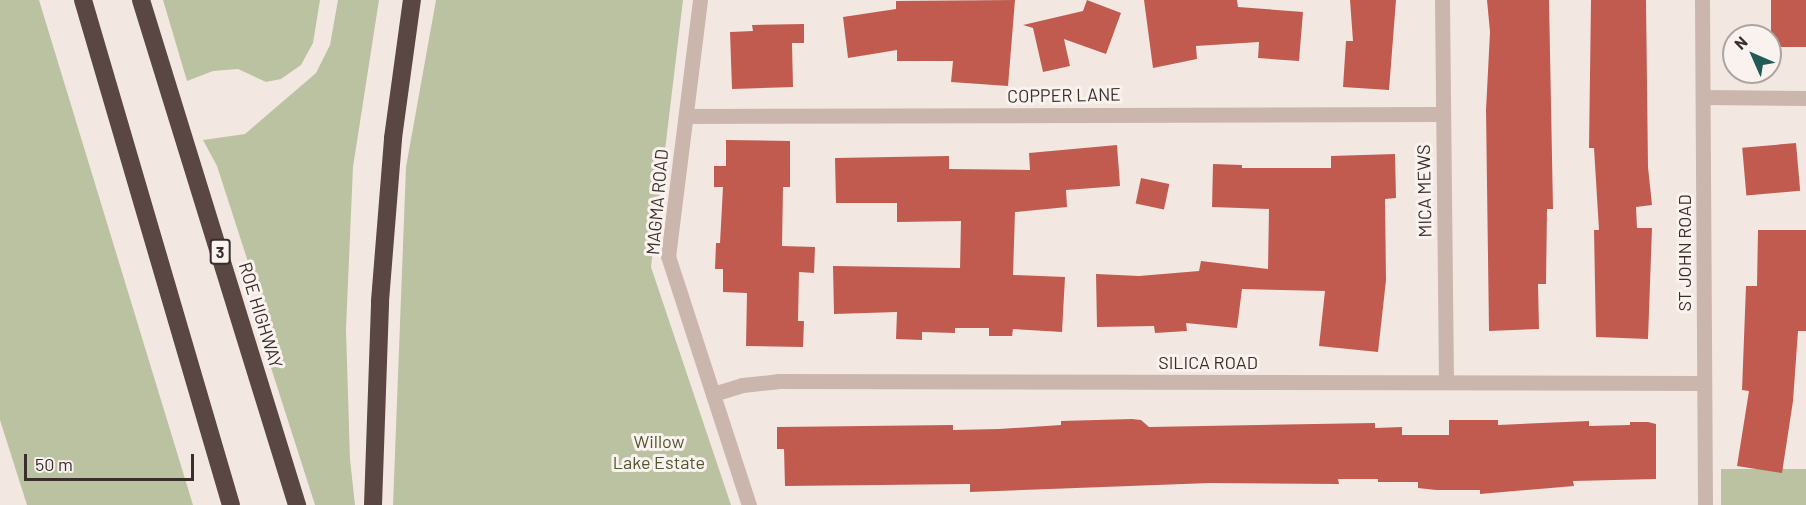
<!DOCTYPE html>
<html>
<head>
<meta charset="utf-8">
<style>
	body { margin:0 }
	#map { position:relative; width:1806px; height:505px; overflow:hidden; background:#f3e8e1; font-family:Barlow,sans-serif }
	div>[style] { position:absolute }
	[style*='--x'] { left:calc(var(--x)*1px); top:calc(var(--y)*1px); width:calc(var(--w)*1px); rotate:calc(var(--a)*1deg) }
	.green>* { inset:0; background:#bbc2a1; transform-origin:0 0 }
	.building>* { inset:0; background:#c15b50; transform-origin:0 0 }
	.minor>* { height:15px; margin:-7.5px; padding:0 7.5px; transform-origin:7.5px; border-radius:7.5px; background:#cbb6ad }
	.highway>* { height:18px; margin:-9px; padding:0 9px; transform-origin:9px; border-radius:9px; background:#5a4643 }
	span { translate:-50% -50%; white-space:nowrap; text-align:center; line-height:1.15; -webkit-text-stroke:6px #faf2ee; paint-order:stroke }
	.shield-label span { padding:2px 4px; background:#faf2ee; border:2px solid; border-radius:4px; -webkit-text-stroke-width:0 }
	.shield-label { font-size:16px; color:#392e2b; font-weight:700 }
	.street-label { font-size:18px; color:#392e2b }
	.park-label { font-size:18px; color:#4e5730 }
	.north { position:absolute; left:1722px; top:24px; width:60px; height:60px; box-sizing:border-box; background:#faf2ee; border:2px solid #ada4a0; border-radius:50%; rotate:315deg; font-size:16px; font-weight:700; line-height:24px; text-align:center; color:#392e2b }
	.north::after { content:''; display:block; margin:auto; width:21px; height:27px; background:#225a55; clip-path:polygon(50% 0,100% 100%,50% 72%,0 100%) }
	.scale { position:absolute; left:24px; top:454px; width:170px; height:27px; box-sizing:border-box; border:3px solid #392e2b; border-top:0; padding-left:8px; font-size:18px; line-height:21px; white-space:nowrap; color:#392e2b; -webkit-text-stroke:4px #faf2ee; paint-order:stroke }
</style>
</head>
<body>
<div id="map">
	<div class="green">
		<div style="clip-path:polygon(0 0,39px 0,193px 505px,27px 505px,0 420px)"></div>
		<div style="clip-path:polygon(163px 0,320px 0,313px 43px,301px 65px,281px 79px,266px 82px,238px 69px,213px 71px,187px 81px)"></div>
		<div style="clip-path:polygon(338px 0,379px 0,353px 167px,346px 329px,350px 459px,355px 505px,315px 505px,257px 324px,260px 299px,217px 166px,203px 140px,245px 134px,316px 73px,330px 45px)"></div>
		<div style="clip-path:polygon(436px 0,683px 0,651px 267px,731px 505px,393px 505px,406px 167px)"></div>
		<div style="left:1806px;top:469px;width:36px;height:85px;rotate:90deg"></div>
	</div>
	<div class="building">
		<div style="clip-path:polygon(1015px 0,1008px 86px,951px 82px,953px 61px,897px 61px,897px 50px,848px 58px,843px 17px,896px 9px,896px 1px)"></div>
		<div style="clip-path:polygon(1087px 0,1121px 13px,1106px 54px,1064px 39px,1070px 66px,1043px 72px,1033px 28px,1023px 25px,1083px 11px)"></div>
		<div style="clip-path:polygon(1144px 0,1237px 0,1238px 7px,1303px 12px,1299px 61px,1258px 58px,1259px 42px,1196px 46px,1197px 59px,1153px 68px)"></div>
		<div style="clip-path:polygon(1350px 0,1396px 0,1389px 90px,1343px 87px,1346px 41px,1353px 41px)"></div>
		<div style="clip-path:polygon(1487px 0,1549px 0,1553px 209px,1547px 209px,1546px 284px,1538px 284px,1539px 329px,1489px 331px,1486px 110px,1490px 32px)"></div>
		<div style="clip-path:polygon(1591px 0,1646px 0,1648px 167px,1652px 205px,1636px 207px,1637px 228px,1652px 228px,1648px 339px,1596px 337px,1594px 230px,1599px 230px,1594px 148px,1589px 148px)"></div>
		<div style="left:1771px;top:0;width:35px;height:47px"></div>
		<div style="clip-path:polygon(804px 24px,804px 43px,792px 43px,793px 87px,732px 89px,730px 32px,753px 31px,752px 25px)"></div>
		<div style="clip-path:polygon(726px 140px,790px 141px,790px 187px,783px 187px,782px 246px,815px 247px,814px 273px,799px 272px,798px 321px,804px 321px,803px 347px,746px 346px,747px 293px,723px 292px,723px 269px,715px 269px,716px 243px,720px 243px,723px 187px,714px 187px,714px 166px,726px 166px)"></div>
		<div style="left:1796px;top:143px;width:48px;height:54px;rotate:85deg"></div>
		<div style="clip-path:polygon(1117px 145px,1120px 186px,1066px 190px,1067px 207px,1015px 212px,1013px 275px,1065px 277px,1062px 332px,1013px 329px,1012px 336px,989px 336px,989px 328px,955px 328px,955px 333px,922px 332px,922px 340px,896px 339px,897px 312px,834px 314px,833px 266px,960px 268px,961px 221px,897px 222px,897px 203px,836px 203px,835px 158px,949px 156px,949px 169px,1030px 170px,1029px 153px)"></div>
		<div style="clip-path:polygon(1395px 154px,1396px 198px,1385px 199px,1386px 280px,1378px 352px,1319px 346px,1325px 291px,1242px 289px,1237px 328px,1186px 323px,1187px 331px,1155px 333px,1154px 326px,1097px 327px,1096px 274px,1139px 276px,1199px 271px,1201px 261px,1268px 269px,1269px 209px,1212px 207px,1213px 164px,1242px 165px,1242px 168px,1331px 168px,1331px 156px)"></div>
		<div style="left:1141px;top:178px;width:29px;height:26px;rotate:12deg"></div>
		<div style="clip-path:polygon(1758px 230px,1806px 230px,1806px 331px,1798px 331px,1793px 401px,1782px 473px,1737px 466px,1749px 391px,1742px 390px,1746px 286px,1757px 286px)"></div>
		<div style="clip-path:polygon(1132px 419px,1141px 420px,1149px 427px,1375px 423px,1375px 428px,1402px 427px,1402px 435px,1449px 435px,1449px 420px,1498px 420px,1498px 425px,1589px 421px,1589px 426px,1630px 425px,1630px 422px,1648px 422px,1656px 424px,1656px 479px,1573px 481px,1574px 486px,1480px 494px,1480px 490px,1436px 490px,1418px 488px,1418px 482px,1378px 482px,1378px 479px,1338px 479px,1339px 484px,1210px 483px,970px 492px,970px 484px,785px 486px,784px 449px,777px 449px,777px 427px,953px 425px,953px 430px,999px 429px,1061px 425px,1061px 421px)"></div>
	</div>
	<div class="minor">
		<div style="--x:700;--y:0;--w:258;--a:97.1"></div>
		<div style="--x:668;--y:256;--w:262;--a:72"></div>
		<div style="--x:1442;--y:0;--w:382;--a:89.4"></div>
		<div style="--x:1702;--y:0;--w:505;--a:89.66"></div>
		<div style="--x:1703;--y:97;--w:103;--a:0.6"></div>
		<div style="--x:686;--y:116;--w:756;--a:-0.15"></div>
		<div style="--x:713;--y:394;--w:30;--a:-17"></div>
		<div style="--x:742;--y:385;--w:36;--a:-6"></div>
		<div style="--x:778;--y:381;--w:926;--a:0.12"></div>
	</div>
	<div class="highway">
		<div style="--x:83;--y:0;--w:526;--a:73.67"></div>
		<div style="--x:141;--y:0;--w:529;--a:72.83"></div>
		<div style="--x:373;--y:505;--w:204;--a:-88"></div>
		<div style="--x:380;--y:301;--w:164;--a:-85.4"></div>
		<div style="--x:393;--y:138;--w:139;--a:-82.2"></div>
	</div>
	<div class="shield-label">
		<span style="left:220px;top:252px">3</span>
	</div>
	<div class="street-label">
		<span style="left:1064px;top:95px;rotate:-1deg">COPPER LANE</span>
		<span style="left:1424px;top:191px;rotate:-91deg">MICA MEWS</span>
		<span style="left:657px;top:202px;rotate:-85deg">MAGMA ROAD</span>
		<span style="left:1684px;top:253px;rotate:-90deg">ST JOHN ROAD</span>
		<span style="left:261px;top:315px;rotate:73deg">ROE HIGHWAY</span>
		<span style="left:1208px;top:362px">SILICA ROAD</span>
	</div>
	<div class="park-label">
		<span style="left:659px;top:452px">Willow<br>Lake Estate</span>
	</div>
	<div class="north">N</div>
	<div class="scale">50 m</div>
</div>
</body>
</html>
